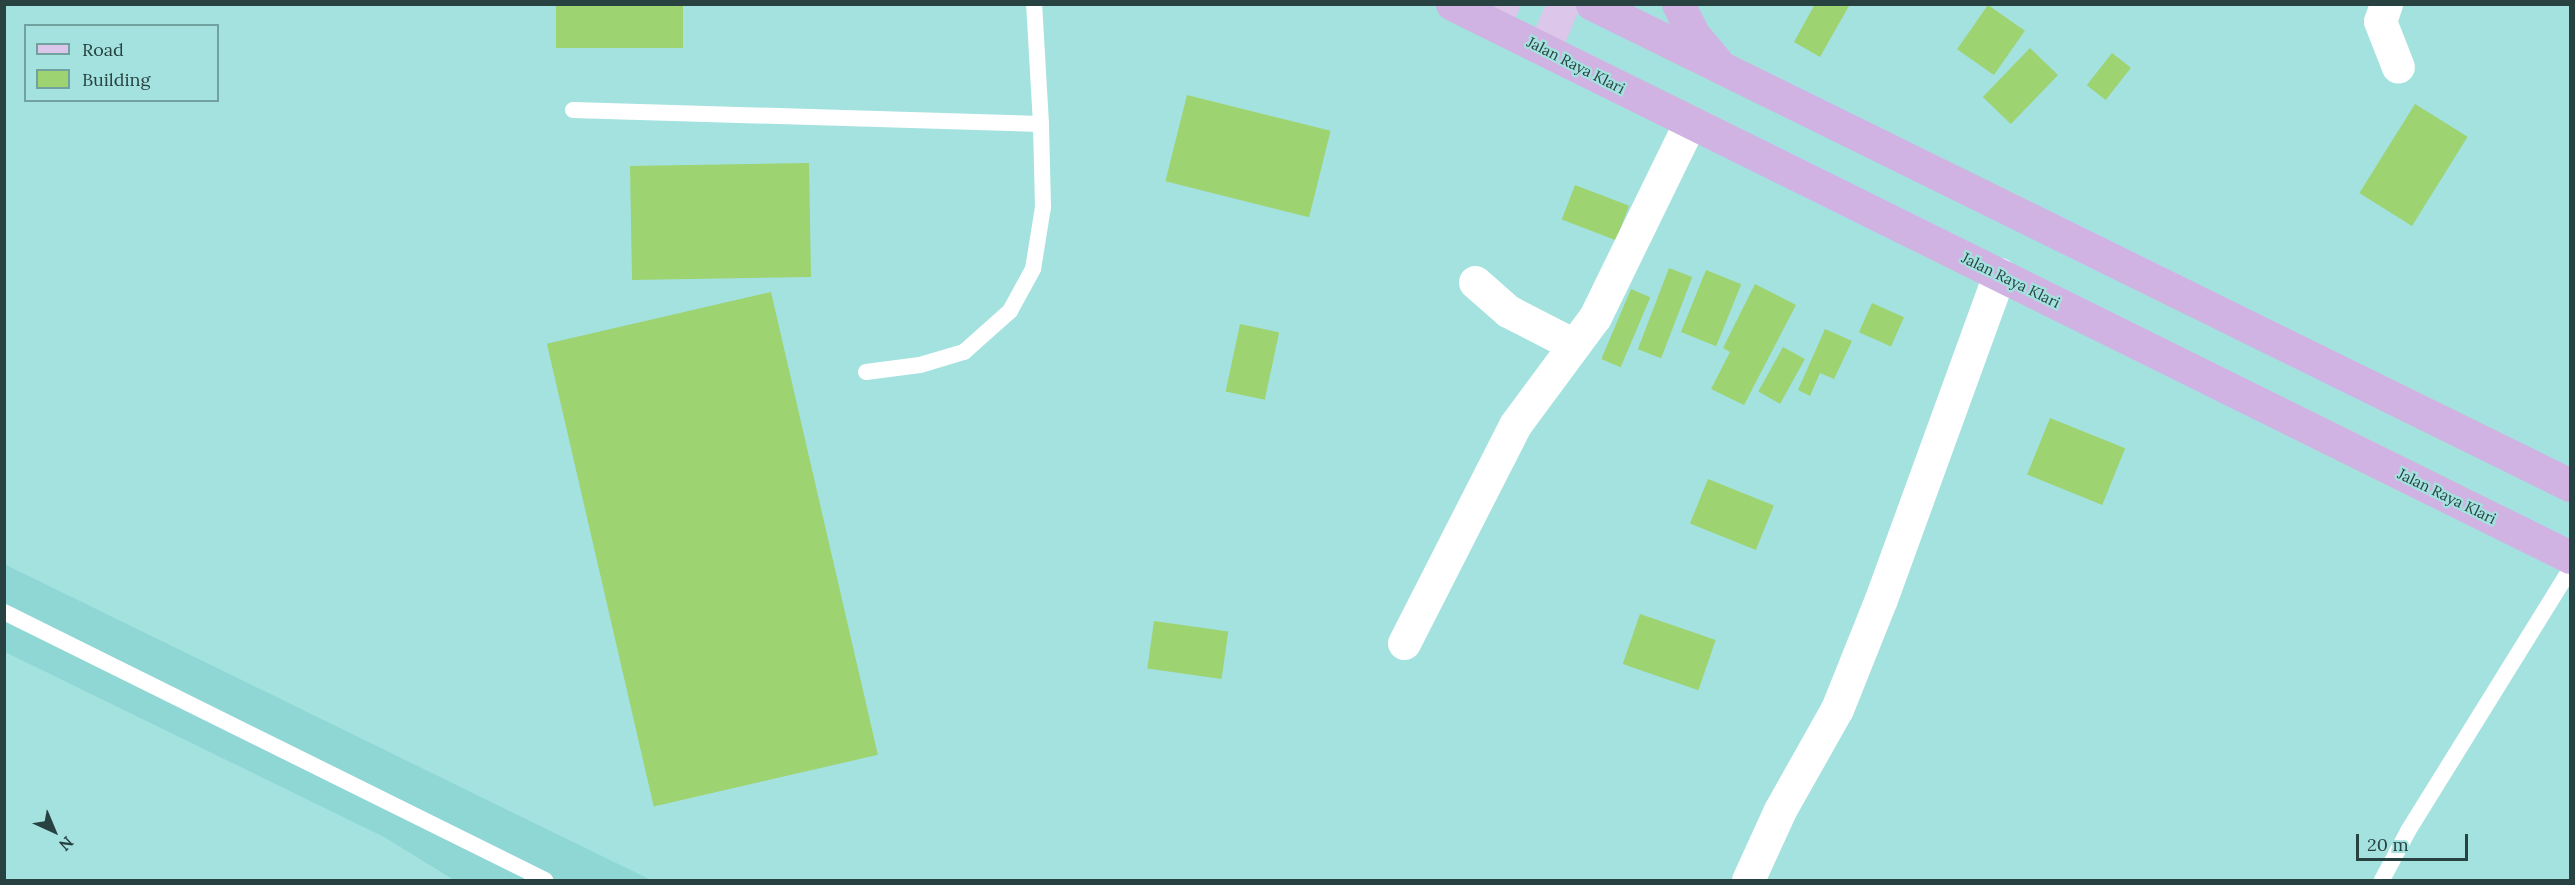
<!DOCTYPE html>
<html>
<head>
<meta charset="utf-8">
<style>
	body { margin:0 }
	#map { position:relative; width:2575px; height:885px; overflow:hidden; background:#a4e2df; font-family:Lora,serif }
	div>[style] { position:absolute }
	[style*='--x'] { left:calc(var(--x)*1px); top:calc(var(--y)*1px); width:calc(var(--w)*1px); rotate:calc(var(--a)*1deg) }
	.built>* { inset:0; background:#8fd7d4 }
	.building>* { inset:0; background:#9dd371; transform-origin:0 0 }
	.service>* { height:16px; margin:-8px; padding:0 8px; transform-origin:8px; border-radius:8px; background:#fff }
	.minor>* { height:33px; margin:-16.5px; padding:0 16.5px; transform-origin:16.5px; border-radius:16.5px; background:#fff }
	.primary>* { height:33px; margin:-16.5px; padding:0 16.5px; transform-origin:16.5px; border-radius:16.5px; background:#dcc6ea }
	.trunk>* { height:33px; margin:-16.5px; padding:0 16.5px; transform-origin:16.5px; border-radius:16.5px; background:#d0b3e3 }
	span { translate:-50% -50%; white-space:nowrap; text-align:center; line-height:1.15; -webkit-text-stroke:4.5px #a4e2df; paint-order:stroke }
	.street-label { font-size:15px; color:#284241 }
	.frame { position:absolute; inset:0; border:6px solid #284241; pointer-events:none }
	.legend { position:absolute; left:24px; top:24px; width:195px; height:78px; box-sizing:border-box; background:#a4e2df; border:2px solid #72a2a0; margin:0; padding:8px 10px; list-style:none; font-size:18px; color:#284241 }
	.legend li { display:flex; align-items:center; gap:12px; height:30px }
	.legend b { width:30px; border:2px solid #72a2a0 }
	.north { position:absolute; left:24px; top:801px; width:60px; height:60px; -webkit-text-stroke:4px #a4e2df; paint-order:stroke; rotate:136deg; font-size:16px; font-weight:700; line-height:24px; text-align:center; color:#284241 }
	.north::after { content:''; display:block; margin:auto; width:21px; height:27px; background:#284241; clip-path:polygon(50% 0,100% 100%,50% 72%,0 100%) }
	.scale { position:absolute; left:2356px; top:834px; width:112px; height:27px; box-sizing:border-box; border:3px solid #284241; border-top:0; padding-left:8px; font-size:18px; line-height:21px; white-space:nowrap; color:#284241; -webkit-text-stroke:4px #a4e2df; paint-order:stroke }
</style>
</head>
<body>
<div id="map">
	<div class="built">
		<div style="clip-path:polygon(4px 564px,651px 880px,454px 880px,384px 837px,5px 652px)"></div>
	</div>
	<div class="building">
		<div style="left:556px;top:4px;width:127px;height:44px"></div>
		<div style="clip-path:polygon(1815px 4px,1850px 4px,1820px 57px,1794px 42px)"></div>
		<div style="left:1988px;top:5px;width:45px;height:54px;rotate:35deg"></div>
		<div style="left:2030px;top:48px;width:39px;height:68px;rotate:44deg"></div>
		<div style="left:2112px;top:53px;width:24px;height:41px;rotate:38deg"></div>
		<div style="left:1187px;top:95px;width:148px;height:89px;rotate:14deg"></div>
		<div style="left:2415px;top:104px;width:62px;height:105px;rotate:32deg"></div>
		<div style="left:809px;top:163px;width:114px;height:179px;rotate:89deg"></div>
		<div style="left:1575px;top:185px;width:58px;height:37px;rotate:21deg"></div>
		<div style="left:1669px;top:268px;width:25px;height:87px;rotate:21deg"></div>
		<div style="left:1706px;top:270px;width:38px;height:67px;rotate:22deg"></div>
		<div style="clip-path:polygon(1755px 284px,1796px 305px,1744px 405px,1711px 389px,1730px 352px,1723px 348px)"></div>
		<div style="left:1631px;top:289px;width:21px;height:76px;rotate:23deg"></div>
		<div style="left:771px;top:292px;width:475px;height:230px;rotate:77deg"></div>
		<div style="left:1872px;top:303px;width:35px;height:32px;rotate:24deg"></div>
		<div style="left:1240px;top:324px;width:40px;height:69px;rotate:12deg"></div>
		<div style="clip-path:polygon(1825px 329px,1852px 341px,1834px 379px,1820px 373px,1810px 396px,1798px 390px)"></div>
		<div style="left:1783px;top:347px;width:25px;height:51px;rotate:29deg"></div>
		<div style="left:2050px;top:418px;width:81px;height:61px;rotate:22deg"></div>
		<div style="left:1708px;top:479px;width:71px;height:48px;rotate:22deg"></div>
		<div style="left:1640px;top:614px;width:80px;height:53px;rotate:19deg"></div>
		<div style="left:1154px;top:621px;width:75px;height:48px;rotate:8deg"></div>
	</div>
	<div class="service">
		<div style="--x:573;--y:110;--w:468;--a:1.7"></div>
		<div style="--x:866;--y:372;--w:54;--a:-7.4"></div>
		<div style="--x:920;--y:365;--w:46;--a:-16.5"></div>
		<div style="--x:964;--y:352;--w:62;--a:-41.7"></div>
		<div style="--x:1010;--y:311;--w:48;--a:-61.3"></div>
		<div style="--x:1033;--y:269;--w:63;--a:-80.8"></div>
		<div style="--x:1043;--y:207;--w:83;--a:-91.4"></div>
		<div style="--x:1041;--y:124;--w:120;--a:-93.3"></div>
		<div style="--x:4;--y:612;--w:604;--a:26.35"></div>
		<div style="--x:2382;--y:880;--w:55;--a:-62"></div>
		<div style="--x:2408;--y:831;--w:307;--a:-58.2"></div>
	</div>
	<div class="minor">
		<div style="--x:2386;--y:4;--w:18;--a:109"></div>
		<div style="--x:2380;--y:21;--w:49;--a:68.6"></div>
		<div style="--x:1475;--y:282;--w:44;--a:41.3"></div>
		<div style="--x:1508;--y:311;--w:74;--a:27.3"></div>
		<div style="--x:1404;--y:643;--w:245;--a:-63"></div>
		<div style="--x:1515;--y:425;--w:134;--a:-53.5"></div>
		<div style="--x:1595;--y:317;--w:217;--a:-64"></div>
		<div style="--x:1748;--y:880;--w:77;--a:-65.4"></div>
		<div style="--x:1780;--y:810;--w:116;--a:-60.6"></div>
		<div style="--x:1837;--y:709;--w:118;--a:-68.2"></div>
		<div style="--x:1881;--y:599;--w:346;--a:-70"></div>
	</div>
	<div class="primary">
		<div style="--x:1494;--y:24;--w:22;--a:-66"></div>
		<div style="--x:1544;--y:49;--w:49;--a:-67.1"></div>
	</div>
	<div class="trunk">
		<div style="--x:1452;--y:4;--w:1247;--a:26.32"></div>
		<div style="--x:1592;--y:4;--w:1090;--a:26.19"></div>
		<div style="--x:1678;--y:4;--w:35;--a:63"></div>
		<div style="--x:1694;--y:35;--w:35;--a:50"></div>
	</div>
	<div class="street-label">
		<span style="left:1576px;top:65px;rotate:27deg">Jalan Raya Klari</span>
		<span style="left:2011px;top:280px;rotate:26deg">Jalan Raya Klari</span>
		<span style="left:2447px;top:496px;rotate:26deg">Jalan Raya Klari</span>
	</div>
	<div class="frame"></div>
	<ul class="legend">
	<li><b style="height:8px;background:#dcc6ea"></b>Road</li>
	<li><b style="height:16px;background:#9dd371"></b>Building</li>
	</ul>
	<div class="north">N</div>
	<div class="scale">20 m</div>
</div>
</body>
</html>
